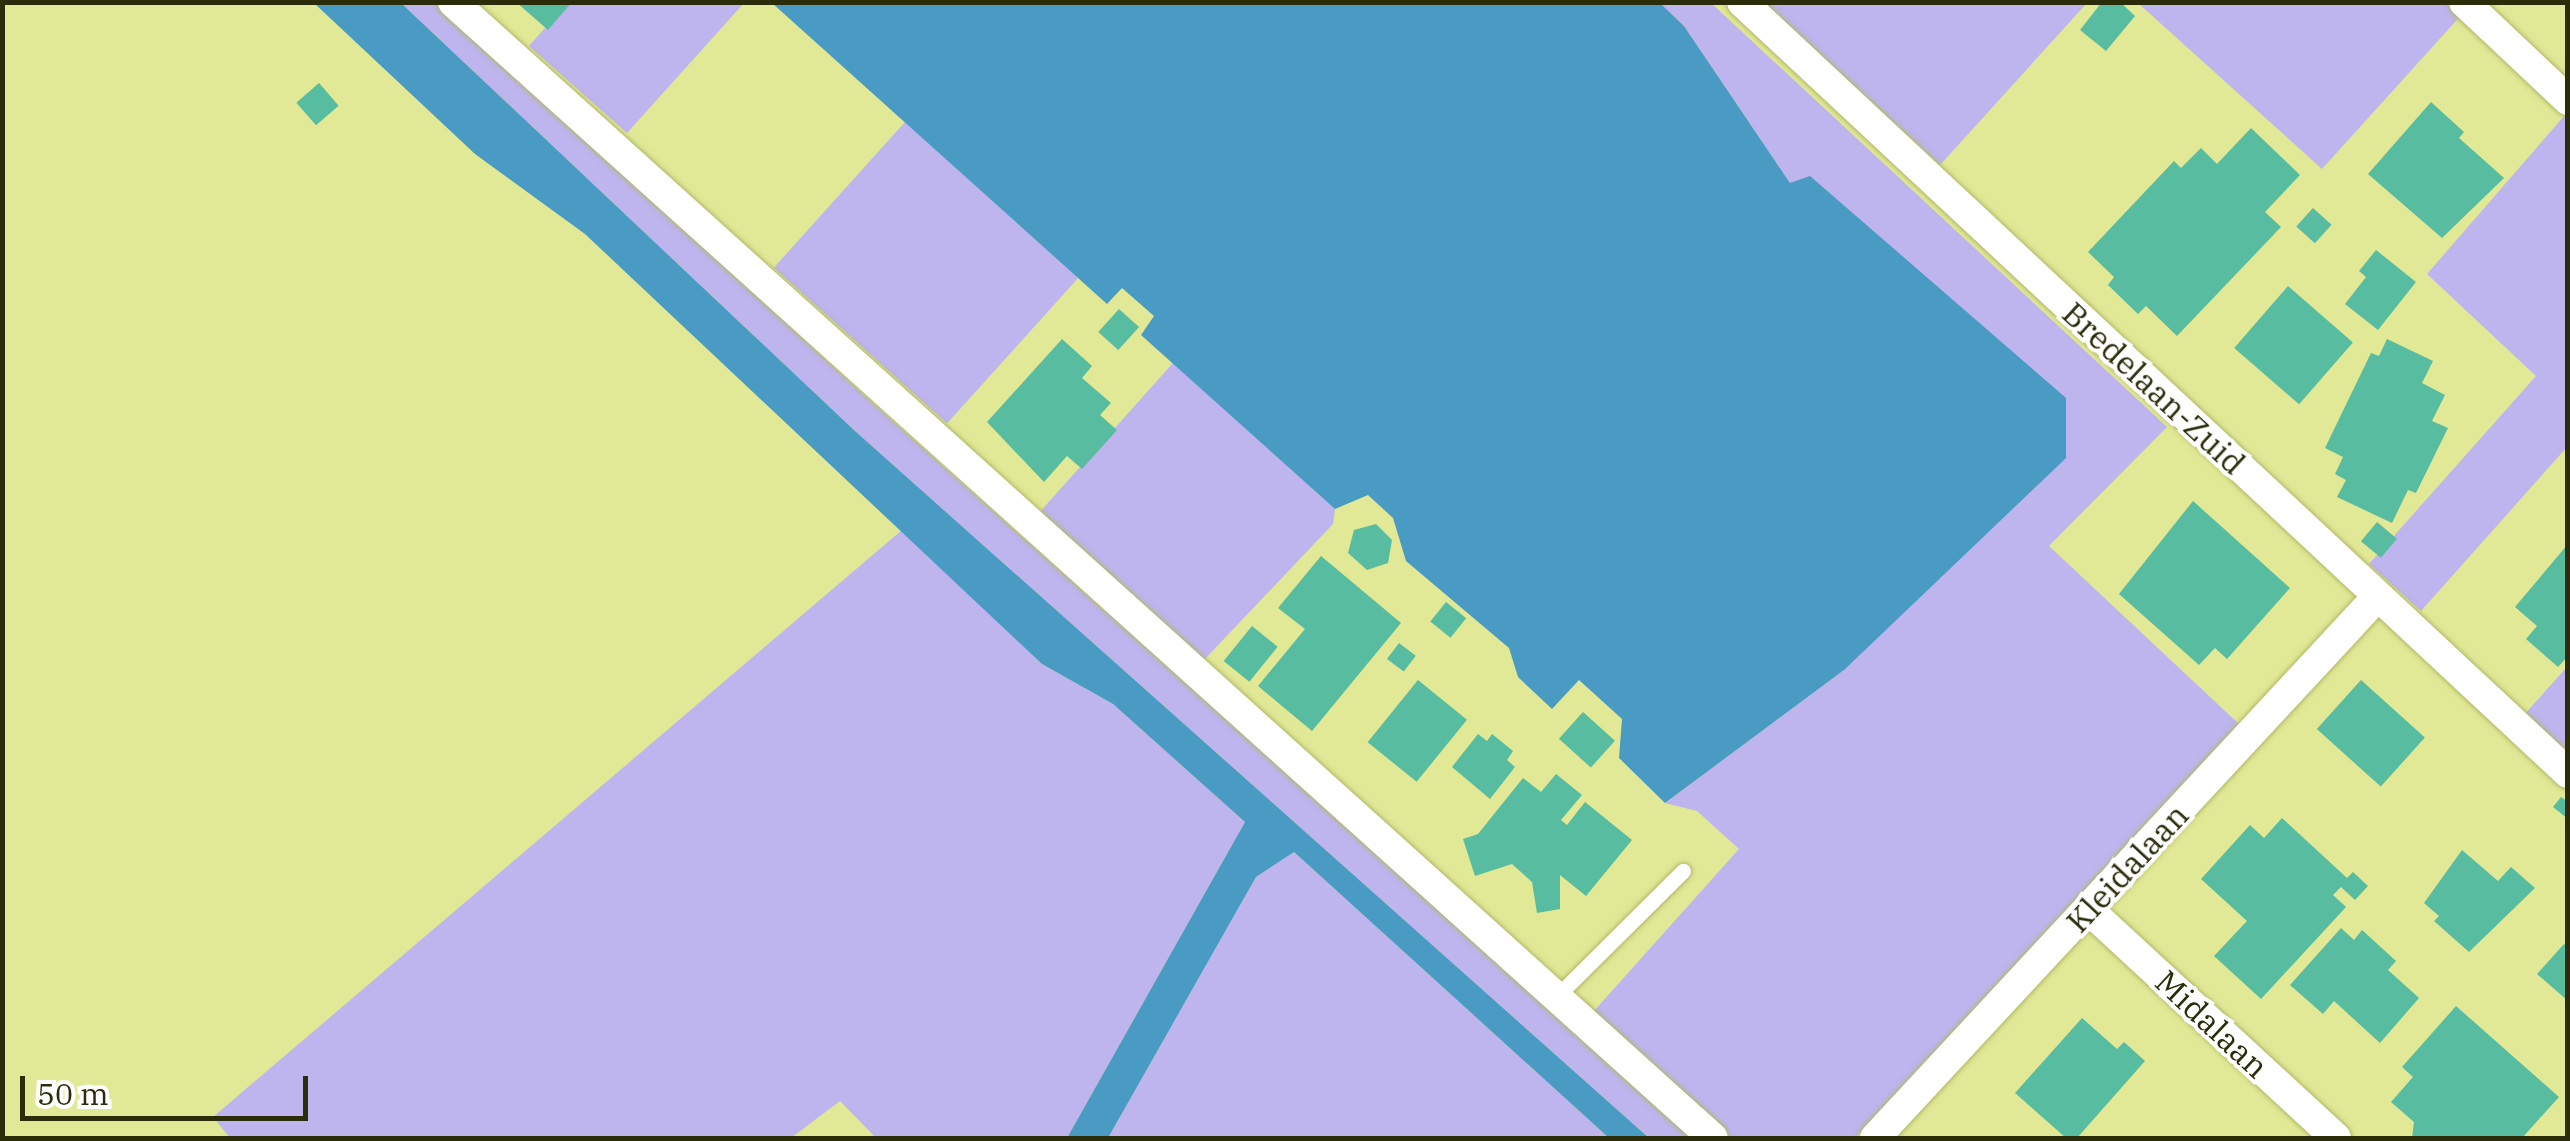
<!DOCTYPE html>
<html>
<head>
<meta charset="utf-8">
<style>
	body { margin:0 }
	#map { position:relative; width:2570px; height:1141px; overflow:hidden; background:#e1e896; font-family:"IBM Plex Serif",serif }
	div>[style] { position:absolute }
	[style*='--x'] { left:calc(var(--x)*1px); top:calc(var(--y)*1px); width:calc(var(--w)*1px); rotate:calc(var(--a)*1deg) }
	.green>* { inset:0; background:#beb4ee; transform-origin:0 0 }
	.water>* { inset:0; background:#499bc4 }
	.building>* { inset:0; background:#57bca0; transform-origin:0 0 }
	.roads { filter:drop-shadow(0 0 2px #b1b867) drop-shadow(0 0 2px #b1b867) }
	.service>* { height:15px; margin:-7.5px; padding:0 7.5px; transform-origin:7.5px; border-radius:7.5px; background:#fff }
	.minor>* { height:30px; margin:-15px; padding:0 15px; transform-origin:15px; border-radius:15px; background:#fff }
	span { translate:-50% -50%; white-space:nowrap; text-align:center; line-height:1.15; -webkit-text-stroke:8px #fff; paint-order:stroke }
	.street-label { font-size:32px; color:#2a2c0a }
	.frame { position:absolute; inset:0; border:5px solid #2a2c0a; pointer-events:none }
	.scale { position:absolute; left:20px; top:1076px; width:288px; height:45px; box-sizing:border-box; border:5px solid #2a2c0a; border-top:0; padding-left:12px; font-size:30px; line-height:35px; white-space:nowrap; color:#2a2c0a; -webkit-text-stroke:8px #fff; paint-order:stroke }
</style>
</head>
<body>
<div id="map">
	<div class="green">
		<div style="clip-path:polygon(2453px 2px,2464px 12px,2322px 169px,2138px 3px)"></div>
		<div style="clip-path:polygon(401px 3px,438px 3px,877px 407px,1694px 1138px,1649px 1138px,855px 431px)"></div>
		<div style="clip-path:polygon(567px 3px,744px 3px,627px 133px,529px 46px)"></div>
		<div style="clip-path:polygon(1660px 3px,1711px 3px,2167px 427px,2049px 546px,2241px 726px,1855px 1138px,1731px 1138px,1594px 1011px,1739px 849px,1697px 811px,1665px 803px,1844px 670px,1790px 183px,1684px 26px)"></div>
		<div style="clip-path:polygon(1764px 3px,2087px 3px,1940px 165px)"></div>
		<div style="clip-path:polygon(2565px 115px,2567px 447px,2421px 611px,2369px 564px,2536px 376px,2427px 274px)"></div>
		<div style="left:905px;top:122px;width:233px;height:196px;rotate:42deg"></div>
		<div style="clip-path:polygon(1173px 363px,1335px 509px,1333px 524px,1203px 661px,1038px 514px)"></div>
		<div style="clip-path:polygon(902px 530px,1042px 664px,1113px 704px,1245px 822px,1067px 1138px,876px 1138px,840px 1101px,791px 1138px,230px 1138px,213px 1117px)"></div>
		<div style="clip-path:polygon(2567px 667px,2567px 757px,2523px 716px)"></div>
		<div style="clip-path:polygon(1294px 852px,1609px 1138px,1108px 1138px,1256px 877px)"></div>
	</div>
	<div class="water">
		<div style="clip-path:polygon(314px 3px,401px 3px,855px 431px,1649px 1138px,1609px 1138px,1294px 852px,1256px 877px,1108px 1138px,1067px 1138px,1245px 822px,1113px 704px,1042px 664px,585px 234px,475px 154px)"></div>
		<div style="clip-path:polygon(772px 3px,1660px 3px,1684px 26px,1790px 183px,1810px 176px,2066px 398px,2066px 458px,1844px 670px,1665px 803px,1619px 758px,1622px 719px,1579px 680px,1552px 709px,1518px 677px,1509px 648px,1406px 561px,1393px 518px,1368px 495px,1335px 509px,1141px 335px,1154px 316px,1122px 288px,1107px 304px)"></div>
	</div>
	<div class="building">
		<div style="clip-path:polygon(516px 2px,572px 2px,548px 30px)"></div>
		<div style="clip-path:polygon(2102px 2px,2120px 2px,2135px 16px,2106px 51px,2080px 30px)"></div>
		<div style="left:319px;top:83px;width:30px;height:30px;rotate:49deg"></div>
		<div style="clip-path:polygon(2431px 102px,2464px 132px,2459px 138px,2504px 178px,2442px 238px,2368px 174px)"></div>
		<div style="clip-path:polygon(2251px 128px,2300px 175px,2265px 212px,2281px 227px,2177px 336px,2146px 306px,2138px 314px,2108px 285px,2114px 277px,2088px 252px,2174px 161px,2181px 168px,2201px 148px,2217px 164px)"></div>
		<div style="left:2313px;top:208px;width:25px;height:25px;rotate:42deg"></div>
		<div style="clip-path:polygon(2376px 250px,2416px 282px,2378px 330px,2345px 304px,2366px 277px,2359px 271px)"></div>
		<div style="left:2288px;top:286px;width:86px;height:82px;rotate:41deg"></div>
		<div style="left:1119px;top:309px;width:27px;height:31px;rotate:42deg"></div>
		<div style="clip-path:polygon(1062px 339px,1092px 366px,1082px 378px,1111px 403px,1100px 415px,1117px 430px,1082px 469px,1067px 456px,1044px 482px,987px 422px)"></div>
		<div style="clip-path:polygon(2387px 339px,2433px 361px,2422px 383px,2445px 395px,2432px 421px,2448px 428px,2416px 493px,2408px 490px,2392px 523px,2337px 497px,2346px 480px,2335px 474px,2343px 457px,2325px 448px,2371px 353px,2379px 356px)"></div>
		<div style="clip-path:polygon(2193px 501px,2290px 588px,2227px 659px,2215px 648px,2199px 665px,2119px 594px)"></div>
		<div style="left:2377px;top:522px;width:26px;height:25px;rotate:40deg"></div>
		<div style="clip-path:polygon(1376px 524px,1392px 540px,1388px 563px,1367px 570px,1348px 553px,1354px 530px)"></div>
		<div style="clip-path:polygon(2568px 544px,2568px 656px,2558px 667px,2526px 639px,2537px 626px,2515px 607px)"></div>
		<div style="clip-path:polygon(1321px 556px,1401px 623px,1312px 731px,1258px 686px,1305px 629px,1278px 608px)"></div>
		<div style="left:1446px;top:602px;width:26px;height:25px;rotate:39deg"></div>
		<div style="left:1252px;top:626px;width:33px;height:45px;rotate:39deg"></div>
		<div style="left:1399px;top:643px;width:21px;height:20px;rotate:37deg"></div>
		<div style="left:1418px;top:680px;width:63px;height:80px;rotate:39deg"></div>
		<div style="left:2361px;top:680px;width:86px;height:66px;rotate:42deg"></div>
		<div style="left:1583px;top:712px;width:43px;height:36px;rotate:42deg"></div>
		<div style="clip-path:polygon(1478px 734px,1487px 741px,1492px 734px,1513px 751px,1507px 760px,1515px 767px,1490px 799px,1452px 767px)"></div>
		<div style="clip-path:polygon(1556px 774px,1582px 795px,1561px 820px,1567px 825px,1585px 802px,1632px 840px,1586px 896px,1560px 875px,1560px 909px,1537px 913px,1532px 882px,1512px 864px,1475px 876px,1463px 839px,1478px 834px,1523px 778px,1541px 792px)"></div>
		<div style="clip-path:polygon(2561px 797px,2568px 802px,2568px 819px,2553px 807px)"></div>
		<div style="clip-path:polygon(2282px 818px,2347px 878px,2353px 872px,2368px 886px,2355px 900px,2341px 887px,2333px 895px,2346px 907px,2261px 999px,2214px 956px,2247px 921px,2201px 879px,2250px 825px,2264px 838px)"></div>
		<div style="clip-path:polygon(2462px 850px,2498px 881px,2511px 867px,2535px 888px,2469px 952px,2434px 921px,2439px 916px,2424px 903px)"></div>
		<div style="clip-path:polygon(2341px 928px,2354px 940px,2362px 930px,2396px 961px,2388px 970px,2419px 998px,2380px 1043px,2334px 1001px,2323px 1014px,2290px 985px)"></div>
		<div style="clip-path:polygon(2564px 944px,2568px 947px,2568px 1001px,2537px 974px)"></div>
		<div style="clip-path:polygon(2456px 1006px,2559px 1097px,2522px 1138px,2412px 1138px,2414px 1122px,2391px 1102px,2413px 1077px,2402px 1067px)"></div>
		<div style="clip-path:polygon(2082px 1018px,2117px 1049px,2124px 1042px,2145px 1061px,2077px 1138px,2066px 1138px,2015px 1093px)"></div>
	</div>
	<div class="roads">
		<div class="service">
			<div style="--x:1556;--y:997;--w:179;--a:-44.8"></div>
		</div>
		<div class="minor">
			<div style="--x:453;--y:2;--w:1696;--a:42.04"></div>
			<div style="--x:1742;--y:2;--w:1130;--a:43.03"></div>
			<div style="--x:2464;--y:2;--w:143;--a:43.3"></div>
			<div style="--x:2089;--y:910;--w:336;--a:42.7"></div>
			<div style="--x:1875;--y:1138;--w:739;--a:-47.14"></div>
		</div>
	</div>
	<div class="street-label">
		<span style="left:2154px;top:388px;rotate:43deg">Bredelaan-Zuid</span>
		<span style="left:2127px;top:868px;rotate:-47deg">Kleidalaan</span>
		<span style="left:2212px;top:1024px;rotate:43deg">Midalaan</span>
	</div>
	<div class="frame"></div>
	<div class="scale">50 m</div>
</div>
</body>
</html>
